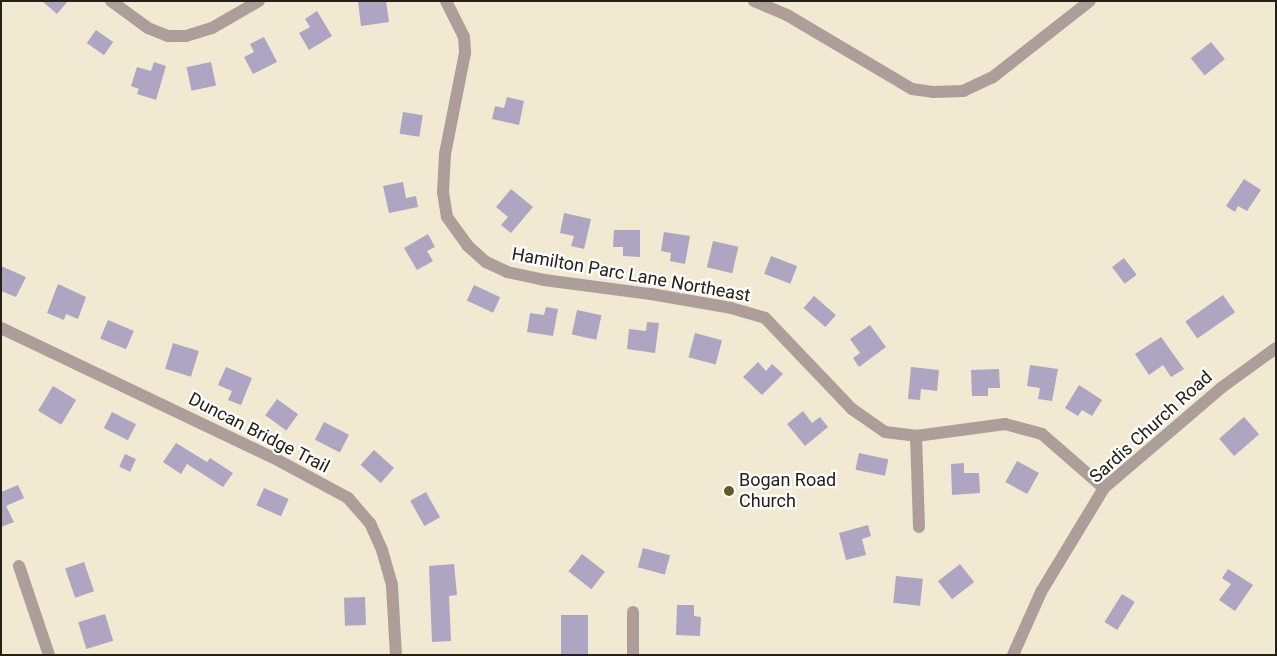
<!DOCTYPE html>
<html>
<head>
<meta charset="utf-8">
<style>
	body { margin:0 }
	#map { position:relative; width:1277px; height:656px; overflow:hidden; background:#f1e9d1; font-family:Roboto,sans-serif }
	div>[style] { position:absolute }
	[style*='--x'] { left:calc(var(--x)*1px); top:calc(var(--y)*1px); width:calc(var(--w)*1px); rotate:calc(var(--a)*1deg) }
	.building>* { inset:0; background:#aea5c2; transform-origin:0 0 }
	.minor>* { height:12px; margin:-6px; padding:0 6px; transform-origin:6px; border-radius:6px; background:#ad9e9a }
	.dots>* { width:14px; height:14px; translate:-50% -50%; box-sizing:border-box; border:2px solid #fff; border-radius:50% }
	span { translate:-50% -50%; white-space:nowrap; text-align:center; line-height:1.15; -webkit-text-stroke:4.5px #fff; paint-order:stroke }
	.street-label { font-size:18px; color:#232118 }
	.poi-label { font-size:18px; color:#232118 }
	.left { translate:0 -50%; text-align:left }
	.frame { position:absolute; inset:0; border:2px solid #232118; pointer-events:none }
</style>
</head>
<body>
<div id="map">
	<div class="building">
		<div style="clip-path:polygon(42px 1px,68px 1px,57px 14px)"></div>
		<div style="clip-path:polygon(358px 1px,386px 1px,389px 22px,361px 26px)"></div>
		<div style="clip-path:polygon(317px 11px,332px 36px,309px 50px,299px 33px,310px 27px,305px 19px)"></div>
		<div style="left:96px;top:30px;width:21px;height:16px;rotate:35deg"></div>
		<div style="clip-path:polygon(264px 37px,277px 62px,253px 74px,244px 57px,254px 52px,250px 44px)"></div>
		<div style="left:1211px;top:42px;width:22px;height:26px;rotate:51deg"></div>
		<div style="clip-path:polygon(154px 62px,166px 66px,156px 100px,137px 94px,139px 89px,131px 86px,137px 67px,151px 71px)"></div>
		<div style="left:211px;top:62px;width:24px;height:25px;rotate:78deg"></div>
		<div style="clip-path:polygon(507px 97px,524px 101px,519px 125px,492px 119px,495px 106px,504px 108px)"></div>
		<div style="left:403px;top:112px;width:20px;height:22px;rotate:9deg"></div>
		<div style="clip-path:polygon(1244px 179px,1261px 190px,1247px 211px,1238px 206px,1235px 212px,1226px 206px)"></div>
		<div style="clip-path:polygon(403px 182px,406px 198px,416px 196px,418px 207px,389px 213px,383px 186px)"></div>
		<div style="clip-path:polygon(511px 189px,533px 207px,511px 233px,501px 225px,508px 217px,496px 207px)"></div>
		<div style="clip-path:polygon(564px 213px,591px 219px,584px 249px,571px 246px,574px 236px,560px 233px)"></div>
		<div style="clip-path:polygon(614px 230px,640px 230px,640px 257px,623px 256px,623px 247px,613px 247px)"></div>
		<div style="clip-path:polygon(664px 232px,690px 236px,685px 264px,670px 261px,671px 253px,661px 251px)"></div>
		<div style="clip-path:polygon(428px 234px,435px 247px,427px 251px,433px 261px,417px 270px,404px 248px)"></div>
		<div style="left:713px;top:241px;width:26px;height:27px;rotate:13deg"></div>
		<div style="left:771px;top:256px;width:28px;height:19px;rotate:21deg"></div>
		<div style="left:1124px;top:258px;width:21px;height:15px;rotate:53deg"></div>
		<div style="clip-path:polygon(1px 266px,26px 277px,16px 297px,1px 291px)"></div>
		<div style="clip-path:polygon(58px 284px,86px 297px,78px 319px,66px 314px,64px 320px,47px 313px)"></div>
		<div style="left:474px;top:285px;width:29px;height:17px;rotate:25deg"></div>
		<div style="left:1223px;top:295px;width:21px;height:46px;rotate:55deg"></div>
		<div style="left:814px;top:296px;width:29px;height:16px;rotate:41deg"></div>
		<div style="clip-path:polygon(546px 307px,558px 309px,553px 336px,527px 332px,530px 313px,544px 315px)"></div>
		<div style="left:577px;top:310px;width:25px;height:25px;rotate:12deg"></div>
		<div style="left:108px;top:320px;width:28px;height:20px;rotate:23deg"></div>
		<div style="clip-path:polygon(647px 322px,659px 323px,655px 353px,627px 349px,629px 329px,646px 331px)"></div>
		<div style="clip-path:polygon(870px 325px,886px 347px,859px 367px,853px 358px,860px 353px,850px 339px)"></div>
		<div style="left:695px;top:333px;width:28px;height:25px;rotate:15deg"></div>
		<div style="clip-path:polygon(1161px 337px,1184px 369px,1171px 377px,1163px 365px,1149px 375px,1135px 354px)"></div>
		<div style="left:173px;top:343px;width:27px;height:27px;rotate:17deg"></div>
		<div style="clip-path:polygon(758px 362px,766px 371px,772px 364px,783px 374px,762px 395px,743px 377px)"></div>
		<div style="clip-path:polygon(1030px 365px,1058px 369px,1052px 401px,1038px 399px,1040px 388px,1027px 386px)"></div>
		<div style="clip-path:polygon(226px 367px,252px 378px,241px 405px,228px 400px,232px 391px,218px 385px)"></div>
		<div style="clip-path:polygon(911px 367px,939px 370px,937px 391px,921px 389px,920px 400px,908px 399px)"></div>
		<div style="clip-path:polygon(999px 369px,1000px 388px,988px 388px,988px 396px,972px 396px,971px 370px)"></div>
		<div style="clip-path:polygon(1079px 385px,1102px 400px,1092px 416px,1082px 410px,1078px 416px,1065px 408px)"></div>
		<div style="left:53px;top:386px;width:27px;height:29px;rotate:31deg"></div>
		<div style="left:277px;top:399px;width:26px;height:20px;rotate:36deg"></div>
		<div style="clip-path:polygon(803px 411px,812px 423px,820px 417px,828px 427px,805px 446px,787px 424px)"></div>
		<div style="left:112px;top:412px;width:27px;height:18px;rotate:27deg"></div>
		<div style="left:1244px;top:417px;width:23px;height:33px;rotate:49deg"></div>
		<div style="left:324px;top:422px;width:28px;height:20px;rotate:27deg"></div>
		<div style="clip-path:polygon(176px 443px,207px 462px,210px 458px,233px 473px,223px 487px,187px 464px,181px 474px,163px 462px)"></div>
		<div style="left:374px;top:450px;width:27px;height:20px;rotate:42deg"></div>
		<div style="left:859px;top:453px;width:30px;height:17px;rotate:12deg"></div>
		<div style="left:125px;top:454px;width:12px;height:14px;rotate:24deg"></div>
		<div style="left:1017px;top:461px;width:25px;height:24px;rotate:29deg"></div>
		<div style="clip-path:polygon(964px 463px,964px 473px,979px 473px,980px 493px,952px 495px,951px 464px)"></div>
		<div style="clip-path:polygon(18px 485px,24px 498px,6px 506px,14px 522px,1px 527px,1px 492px)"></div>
		<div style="left:264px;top:488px;width:27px;height:19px;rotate:24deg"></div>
		<div style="left:426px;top:492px;width:29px;height:18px;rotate:61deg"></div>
		<div style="clip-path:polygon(868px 525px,871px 536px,862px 539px,866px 555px,846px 560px,839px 533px)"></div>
		<div style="left:643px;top:548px;width:28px;height:20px;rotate:15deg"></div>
		<div style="left:582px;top:554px;width:29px;height:22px;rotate:38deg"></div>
		<div style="left:84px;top:562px;width:31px;height:20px;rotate:71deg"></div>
		<div style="clip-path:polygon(454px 564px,457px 595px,449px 596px,451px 641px,432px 642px,429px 566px)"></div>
		<div style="left:960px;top:564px;width:23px;height:28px;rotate:52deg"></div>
		<div style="clip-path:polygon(1228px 569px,1253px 585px,1235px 611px,1219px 600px,1231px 584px,1222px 578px)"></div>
		<div style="left:896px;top:576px;width:27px;height:27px;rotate:6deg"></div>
		<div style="left:1122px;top:594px;width:15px;height:33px;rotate:32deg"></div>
		<div style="left:365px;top:597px;width:28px;height:21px;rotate:88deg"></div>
		<div style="clip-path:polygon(677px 605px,694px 605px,694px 616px,701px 617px,700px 636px,676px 635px)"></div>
		<div style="left:105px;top:614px;width:28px;height:28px;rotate:73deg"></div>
		<div style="left:561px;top:615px;width:27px;height:40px"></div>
	</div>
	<div class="minor">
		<div style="--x:111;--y:1;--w:46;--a:36.1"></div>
		<div style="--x:148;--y:28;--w:22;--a:22"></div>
		<div style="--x:168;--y:36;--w:18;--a:0"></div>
		<div style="--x:186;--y:36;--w:27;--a:-17"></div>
		<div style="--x:212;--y:28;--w:54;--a:-29.9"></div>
		<div style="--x:446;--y:1;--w:40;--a:63.4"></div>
		<div style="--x:464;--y:37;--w:16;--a:86"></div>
		<div style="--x:465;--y:53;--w:103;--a:101.2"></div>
		<div style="--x:445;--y:154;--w:38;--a:93"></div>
		<div style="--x:443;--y:192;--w:25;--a:81"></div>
		<div style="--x:447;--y:217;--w:36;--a:54"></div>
		<div style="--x:468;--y:246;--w:24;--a:42"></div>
		<div style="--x:486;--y:262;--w:23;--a:25"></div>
		<div style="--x:507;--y:272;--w:38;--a:12"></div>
		<div style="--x:544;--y:280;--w:108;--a:7.5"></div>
		<div style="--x:651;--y:294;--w:81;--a:9.9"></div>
		<div style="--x:731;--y:308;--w:35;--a:16"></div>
		<div style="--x:765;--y:318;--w:126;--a:46.3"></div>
		<div style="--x:852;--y:409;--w:40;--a:34.9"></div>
		<div style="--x:885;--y:432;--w:31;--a:7"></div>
		<div style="--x:916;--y:436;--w:90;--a:-7.7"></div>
		<div style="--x:1005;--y:424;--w:38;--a:15"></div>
		<div style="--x:1042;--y:434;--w:82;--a:41.1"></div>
		<div style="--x:754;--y:1;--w:36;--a:23"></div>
		<div style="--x:787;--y:15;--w:145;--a:30.6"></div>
		<div style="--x:912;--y:89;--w:21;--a:8"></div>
		<div style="--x:933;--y:92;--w:30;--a:-2"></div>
		<div style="--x:963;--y:91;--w:33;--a:-25"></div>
		<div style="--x:993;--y:77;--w:123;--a:-38.1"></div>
		<div style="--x:1;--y:328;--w:300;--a:25.5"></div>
		<div style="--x:272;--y:457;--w:86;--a:28.3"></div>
		<div style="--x:348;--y:498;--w:33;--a:49"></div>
		<div style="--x:370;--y:523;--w:30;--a:66"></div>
		<div style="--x:382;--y:550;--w:37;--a:74"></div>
		<div style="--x:392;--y:586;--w:69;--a:86.7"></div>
		<div style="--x:916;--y:436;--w:91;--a:88.1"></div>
		<div style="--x:19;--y:566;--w:94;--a:71.4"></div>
		<div style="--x:633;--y:612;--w:43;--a:90"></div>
		<div style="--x:1013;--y:655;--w:69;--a:-66"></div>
		<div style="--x:1041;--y:592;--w:122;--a:-58.8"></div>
		<div style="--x:1104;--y:488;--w:154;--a:-40.5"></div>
		<div style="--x:1221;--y:388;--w:68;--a:-36"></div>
	</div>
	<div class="dots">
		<div style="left:729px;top:491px;background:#635b27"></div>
	</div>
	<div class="street-label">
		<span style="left:631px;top:275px;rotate:10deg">Hamilton Parc Lane Northeast</span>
		<span style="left:1151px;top:427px;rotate:-42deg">Sardis Church Road</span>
		<span style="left:259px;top:433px;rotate:27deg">Duncan Bridge Trail</span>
	</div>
	<div class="poi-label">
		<span class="left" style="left:739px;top:491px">Bogan Road<br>Church</span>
	</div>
	<div class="frame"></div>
</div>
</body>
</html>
